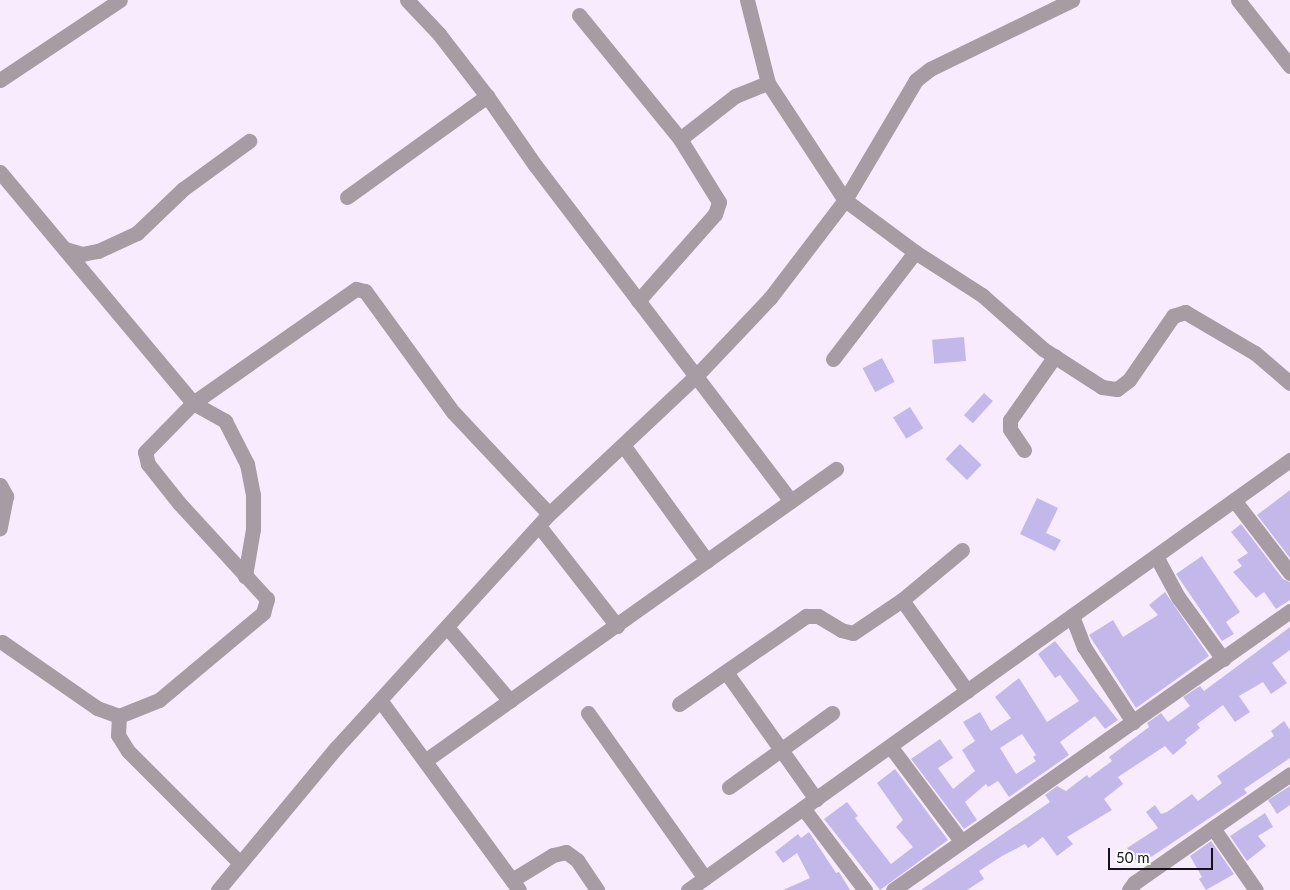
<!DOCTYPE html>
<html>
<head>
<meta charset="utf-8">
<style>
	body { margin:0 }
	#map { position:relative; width:1290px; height:890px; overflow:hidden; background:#f9ebfe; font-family:Lato,sans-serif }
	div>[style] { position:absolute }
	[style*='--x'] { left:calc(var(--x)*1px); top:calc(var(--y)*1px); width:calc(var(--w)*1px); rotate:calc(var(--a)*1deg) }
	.building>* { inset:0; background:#c4b8ea; transform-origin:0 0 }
	.minor>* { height:15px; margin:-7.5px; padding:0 7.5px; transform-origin:7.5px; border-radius:7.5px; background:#a79ca4 }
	span { translate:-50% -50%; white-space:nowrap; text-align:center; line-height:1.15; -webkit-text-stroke:4px #fefefe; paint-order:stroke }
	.scale { position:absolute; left:1108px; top:848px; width:105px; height:22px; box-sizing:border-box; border:2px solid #171119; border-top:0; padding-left:6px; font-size:15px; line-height:18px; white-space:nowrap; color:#171119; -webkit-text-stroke:4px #fefefe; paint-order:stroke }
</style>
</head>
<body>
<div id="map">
	<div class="building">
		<div style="left:964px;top:337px;width:24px;height:32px;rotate:85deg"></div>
		<div style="left:882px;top:358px;width:27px;height:22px;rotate:62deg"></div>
		<div style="left:984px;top:393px;width:12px;height:30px;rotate:42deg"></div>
		<div style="left:910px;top:407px;width:25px;height:20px;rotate:58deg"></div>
		<div style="left:960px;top:444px;width:30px;height:21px;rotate:44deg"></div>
		<div style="clip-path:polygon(1290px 490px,1290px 558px,1257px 515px)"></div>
		<div style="clip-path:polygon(1037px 498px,1058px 508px,1046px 533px,1061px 540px,1055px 551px,1020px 534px)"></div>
		<div style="clip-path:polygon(1241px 524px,1283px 579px,1290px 582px,1290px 600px,1276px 609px,1264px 592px,1256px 598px,1233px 572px,1242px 566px,1237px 560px,1248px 553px,1231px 532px)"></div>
		<div style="clip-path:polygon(1202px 556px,1240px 612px,1226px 622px,1234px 634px,1222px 641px,1176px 574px)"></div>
		<div style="clip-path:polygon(1165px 592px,1209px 656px,1136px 708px,1089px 635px,1113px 620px,1123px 637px,1158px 615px,1149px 605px)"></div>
		<div style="clip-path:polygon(1290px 627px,1290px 650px,1272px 663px,1287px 683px,1271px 694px,1263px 682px,1239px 696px,1250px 712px,1235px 722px,1223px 705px,1197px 724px,1200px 728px,1185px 740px,1187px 743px,1173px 755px,1165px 746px,1118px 777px,1123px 784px,1104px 799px,1112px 810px,1067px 837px,1073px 844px,1057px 856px,1043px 837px,1028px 848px,1025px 844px,1002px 856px,979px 871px,984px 879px,967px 890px,921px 890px,1050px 802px,1045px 795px,1057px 786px,1066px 791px,1087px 775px,1089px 778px,1112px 761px,1109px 757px,1149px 727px,1147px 723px,1161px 713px,1168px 722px,1190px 706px,1183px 697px,1200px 686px,1204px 691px)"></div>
		<div style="clip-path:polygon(evenodd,1055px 641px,1118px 720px,1105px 729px,1095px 716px,1060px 742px,1069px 755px,1009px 797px,998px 781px,988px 787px,986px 784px,965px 802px,977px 820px,964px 829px,911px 759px,940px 739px,953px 758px,938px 768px,953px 789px,975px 771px,962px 750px,975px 741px,963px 722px,980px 712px,991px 731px,1011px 718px,995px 697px,1019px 678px,1047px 722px,1079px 701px,1060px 675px,1055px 678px,1038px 654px,1055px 641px,1022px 734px,1036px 755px,1033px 757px,1036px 761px,1016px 774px,1000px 748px,1022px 734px)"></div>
		<div style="clip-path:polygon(1284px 721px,1290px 730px,1290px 758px,1244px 789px,1247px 793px,1139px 865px,1127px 848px,1158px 828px,1146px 812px,1155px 805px,1161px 814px,1167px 812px,1192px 794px,1198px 801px,1222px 783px,1217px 776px,1274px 736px,1271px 731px)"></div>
		<div style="clip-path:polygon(895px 769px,948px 840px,880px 890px,824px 819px,847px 802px,858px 816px,855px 818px,891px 864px,913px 847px,896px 827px,903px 820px,877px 783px)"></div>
		<div style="clip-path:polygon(1290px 786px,1290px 805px,1277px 814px,1268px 800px)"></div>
		<div style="clip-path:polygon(1265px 813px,1273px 827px,1258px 836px,1266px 846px,1247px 861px,1230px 836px)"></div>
		<div style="clip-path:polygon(809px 832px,836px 873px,839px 872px,850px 890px,783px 890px,810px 878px,797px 853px,783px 863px,775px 852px,798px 834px,801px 838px)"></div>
		<div style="clip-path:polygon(1211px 841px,1234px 874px,1206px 890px,1199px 879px,1202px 877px,1190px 856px)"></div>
	</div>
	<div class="minor">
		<div style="--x:407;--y:0;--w:47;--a:46.7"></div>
		<div style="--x:439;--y:34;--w:78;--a:52.3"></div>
		<div style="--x:487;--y:96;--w:84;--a:55.2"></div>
		<div style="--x:535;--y:165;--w:422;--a:52.7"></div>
		<div style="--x:747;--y:0;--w:86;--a:75.8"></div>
		<div style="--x:768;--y:83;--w:140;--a:56.7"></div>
		<div style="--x:845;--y:200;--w:87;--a:36.6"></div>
		<div style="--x:915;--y:252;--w:80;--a:32.7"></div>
		<div style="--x:982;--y:295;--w:81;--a:41.5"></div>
		<div style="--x:1043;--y:349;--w:70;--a:32.8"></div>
		<div style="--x:1102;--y:387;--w:15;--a:8"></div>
		<div style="--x:1117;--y:389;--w:15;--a:-37"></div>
		<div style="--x:1129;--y:380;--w:78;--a:-55.5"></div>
		<div style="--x:1173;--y:316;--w:13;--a:-18"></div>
		<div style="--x:1185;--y:312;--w:81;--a:30.4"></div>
		<div style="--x:1255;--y:353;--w:46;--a:40.6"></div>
		<div style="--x:1238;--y:0;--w:84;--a:51.8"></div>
		<div style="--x:579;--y:15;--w:160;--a:50.8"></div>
		<div style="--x:680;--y:139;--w:74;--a:58.2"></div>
		<div style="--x:719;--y:202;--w:13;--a:108"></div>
		<div style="--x:715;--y:214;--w:116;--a:131.5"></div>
		<div style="--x:0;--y:80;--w:144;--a:-33.7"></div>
		<div style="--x:680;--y:139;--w:70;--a:-38"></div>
		<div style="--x:735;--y:96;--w:35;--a:-22"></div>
		<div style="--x:0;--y:172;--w:301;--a:50.1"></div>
		<div style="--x:193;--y:403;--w:37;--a:29"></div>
		<div style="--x:225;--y:421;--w:48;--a:62.9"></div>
		<div style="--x:247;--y:464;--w:32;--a:79"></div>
		<div style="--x:253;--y:495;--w:34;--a:90"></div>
		<div style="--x:253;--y:529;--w:48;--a:99.7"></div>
		<div style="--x:347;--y:197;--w:173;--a:-35.8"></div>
		<div style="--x:65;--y:249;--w:18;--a:16"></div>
		<div style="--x:82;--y:254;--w:16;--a:-11"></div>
		<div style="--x:98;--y:251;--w:43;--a:-24.8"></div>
		<div style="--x:137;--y:233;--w:64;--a:-43.7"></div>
		<div style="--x:183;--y:189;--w:82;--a:-36"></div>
		<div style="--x:833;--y:359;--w:135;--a:-52.5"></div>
		<div style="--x:623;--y:445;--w:143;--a:54.1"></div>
		<div style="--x:1024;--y:450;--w:25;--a:-124"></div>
		<div style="--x:1010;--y:429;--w:9;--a:-90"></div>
		<div style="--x:1010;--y:420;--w:78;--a:-54.9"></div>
		<div style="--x:0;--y:485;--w:13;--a:61"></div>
		<div style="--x:6;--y:496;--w:33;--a:101"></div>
		<div style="--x:1234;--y:500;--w:92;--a:52.5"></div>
		<div style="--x:539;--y:526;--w:127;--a:52"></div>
		<div style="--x:962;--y:550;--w:78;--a:140.2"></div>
		<div style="--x:902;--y:600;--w:112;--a:54.5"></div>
		<div style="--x:1156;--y:556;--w:47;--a:61.8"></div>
		<div style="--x:1178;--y:597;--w:77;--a:54"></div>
		<div style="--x:1072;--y:616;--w:33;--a:69"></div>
		<div style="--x:1084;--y:647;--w:90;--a:56.8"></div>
		<div style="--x:447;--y:627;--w:97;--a:49.6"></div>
		<div style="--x:2;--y:642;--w:116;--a:34.8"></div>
		<div style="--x:97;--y:708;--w:23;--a:20"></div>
		<div style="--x:119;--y:716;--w:43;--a:-21.8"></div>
		<div style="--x:159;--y:700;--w:136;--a:-39.9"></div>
		<div style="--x:263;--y:613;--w:15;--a:-74"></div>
		<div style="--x:267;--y:599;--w:130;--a:-132.5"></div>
		<div style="--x:179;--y:503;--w:50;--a:-128.5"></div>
		<div style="--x:148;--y:464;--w:12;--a:-104"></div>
		<div style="--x:145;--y:452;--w:69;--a:-45.6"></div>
		<div style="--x:193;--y:403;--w:199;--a:-35"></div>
		<div style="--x:356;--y:289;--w:9;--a:13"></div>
		<div style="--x:365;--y:291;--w:150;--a:54"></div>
		<div style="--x:453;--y:412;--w:140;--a:46.7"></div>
		<div style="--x:726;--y:672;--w:156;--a:54.7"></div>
		<div style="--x:380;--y:700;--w:235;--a:53.8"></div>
		<div style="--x:679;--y:704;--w:155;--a:-34.7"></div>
		<div style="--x:806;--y:616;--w:12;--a:0"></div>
		<div style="--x:818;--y:616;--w:27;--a:31"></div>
		<div style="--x:841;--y:630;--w:12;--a:14"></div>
		<div style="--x:853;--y:633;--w:59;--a:-34"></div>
		<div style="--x:588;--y:713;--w:202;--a:54.7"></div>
		<div style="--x:119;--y:716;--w:19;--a:93"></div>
		<div style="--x:118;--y:735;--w:19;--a:58"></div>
		<div style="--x:128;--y:751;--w:158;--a:45"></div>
		<div style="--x:890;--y:746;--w:119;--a:53.2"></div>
		<div style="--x:426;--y:760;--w:503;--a:-35.37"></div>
		<div style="--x:729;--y:787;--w:127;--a:-35.7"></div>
		<div style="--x:803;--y:808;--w:103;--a:52.9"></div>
		<div style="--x:1213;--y:828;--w:75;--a:55.3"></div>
		<div style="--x:512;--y:880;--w:48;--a:-31.4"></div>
		<div style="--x:553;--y:855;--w:13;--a:-13"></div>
		<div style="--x:566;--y:852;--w:14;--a:36"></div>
		<div style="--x:577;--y:860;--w:36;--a:56"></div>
		<div style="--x:218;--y:890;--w:185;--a:-50.3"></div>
		<div style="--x:336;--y:748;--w:316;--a:-47.7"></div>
		<div style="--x:549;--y:514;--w:200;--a:-43.2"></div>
		<div style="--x:695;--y:377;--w:109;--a:-46.5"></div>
		<div style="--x:770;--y:298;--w:123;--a:-52.6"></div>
		<div style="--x:845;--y:200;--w:139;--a:-59.4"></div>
		<div style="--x:916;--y:80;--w:18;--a:-38"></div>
		<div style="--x:930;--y:69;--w:158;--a:-25.9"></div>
		<div style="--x:688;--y:890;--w:740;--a:-35.54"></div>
		<div style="--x:893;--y:890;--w:485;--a:-35.1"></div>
		<div style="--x:1129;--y:890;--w:9;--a:-54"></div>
		<div style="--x:1134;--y:883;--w:190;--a:-34.9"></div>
	</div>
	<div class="scale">50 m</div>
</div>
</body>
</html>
